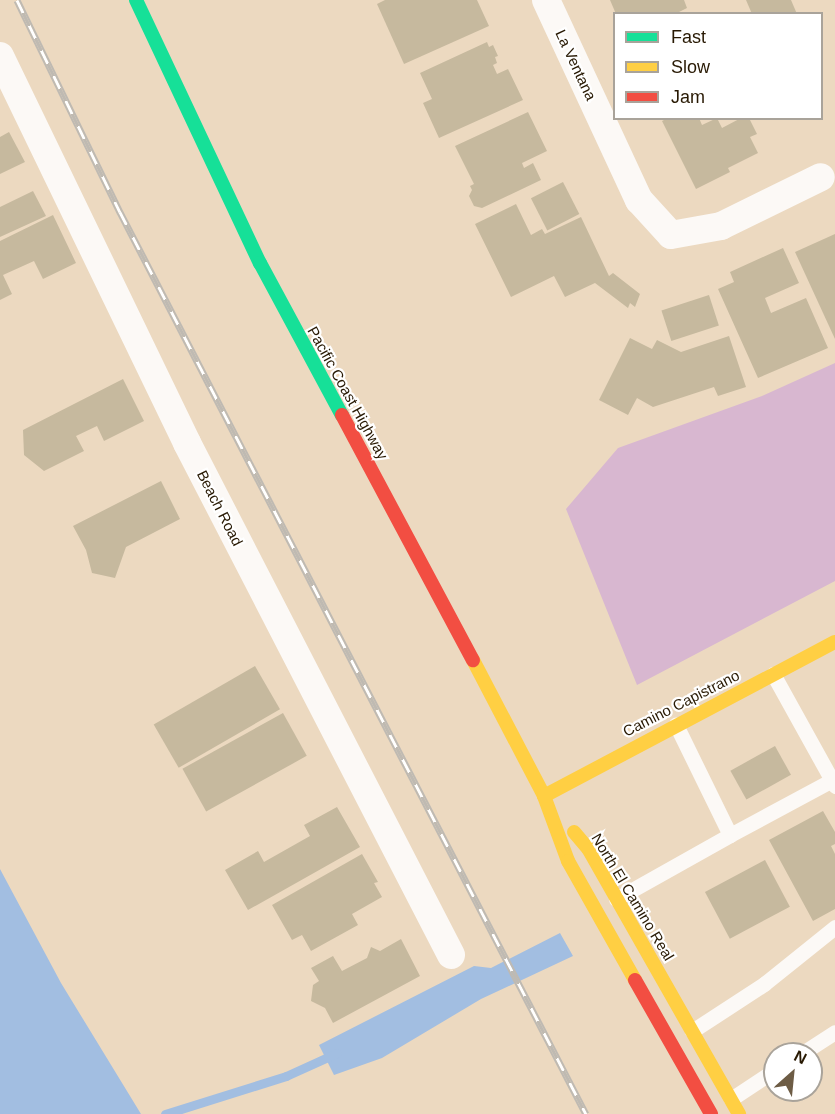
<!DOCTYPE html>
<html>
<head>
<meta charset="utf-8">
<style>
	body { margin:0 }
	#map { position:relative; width:835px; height:1114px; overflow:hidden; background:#ecd9c0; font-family:Arial,sans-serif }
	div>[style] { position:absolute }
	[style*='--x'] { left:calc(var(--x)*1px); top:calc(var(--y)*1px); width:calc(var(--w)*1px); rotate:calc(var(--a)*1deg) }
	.green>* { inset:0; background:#d8b7d0 }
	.water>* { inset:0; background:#a2bee1 }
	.stream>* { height:9px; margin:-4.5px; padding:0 4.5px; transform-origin:4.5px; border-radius:4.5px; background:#a2bee1 }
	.building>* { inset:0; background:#c6b99e; transform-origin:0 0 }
	.lane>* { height:15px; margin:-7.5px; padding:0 7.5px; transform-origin:7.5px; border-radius:7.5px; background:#fcf9f6 }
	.street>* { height:28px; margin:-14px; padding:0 14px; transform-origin:14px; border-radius:14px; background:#fcf9f6 }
	.fast>* { height:14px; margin:-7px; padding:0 7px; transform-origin:7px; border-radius:7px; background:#16e098 }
	.slow>* { height:14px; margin:-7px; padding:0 7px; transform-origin:7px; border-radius:7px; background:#ffcf43 }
	.jam>* { height:14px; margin:-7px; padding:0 7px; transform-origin:7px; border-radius:7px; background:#f24e42 }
	.rail>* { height:7px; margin-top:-3.5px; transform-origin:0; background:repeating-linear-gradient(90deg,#fff 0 14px,#bfbab2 0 28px); box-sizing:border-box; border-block:2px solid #bfbab2 }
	span { translate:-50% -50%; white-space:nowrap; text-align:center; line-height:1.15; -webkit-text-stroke:4.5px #fff; paint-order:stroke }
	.street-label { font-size:15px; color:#281903 }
	.legend { position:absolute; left:613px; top:12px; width:210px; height:108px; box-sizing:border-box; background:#fff; border:2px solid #a9a39a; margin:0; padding:8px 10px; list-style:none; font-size:18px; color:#281903 }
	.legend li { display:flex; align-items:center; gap:12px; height:30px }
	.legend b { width:30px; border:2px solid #a9a39a }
	.north { position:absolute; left:763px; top:1042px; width:60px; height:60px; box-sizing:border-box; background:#fff; border:2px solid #a9a39a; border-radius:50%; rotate:27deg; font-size:16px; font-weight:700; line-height:24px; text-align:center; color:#281903 }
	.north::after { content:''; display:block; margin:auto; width:21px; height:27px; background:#6d5c45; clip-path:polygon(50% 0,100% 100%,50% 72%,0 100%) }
</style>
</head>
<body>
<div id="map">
	<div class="green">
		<div style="clip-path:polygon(835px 363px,835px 581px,637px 685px,566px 509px,618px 448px,762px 396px)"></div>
	</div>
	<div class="water">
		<div style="clip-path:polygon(0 869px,61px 983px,141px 1114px,0 1114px)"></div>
		<div style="clip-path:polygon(560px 933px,573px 956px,481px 999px,382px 1058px,334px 1075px,319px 1045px,474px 966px,491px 968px)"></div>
	</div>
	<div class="stream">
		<div style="--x:165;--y:1114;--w:127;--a:-17.4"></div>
		<div style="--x:286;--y:1076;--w:56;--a:-24.3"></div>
	</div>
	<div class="building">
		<div style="clip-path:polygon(385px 0,477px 0,489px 26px,404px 64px,377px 4px)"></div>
		<div style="clip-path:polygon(610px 0,684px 0,687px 8px,675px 14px,616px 14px)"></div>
		<div style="clip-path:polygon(746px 0,791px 0,797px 14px,752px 14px)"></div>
		<div style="clip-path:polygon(487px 42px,489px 47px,493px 45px,498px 56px,495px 57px,497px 63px,493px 65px,497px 74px,508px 69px,523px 100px,439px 138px,423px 103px,432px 99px,420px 73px)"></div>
		<div style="clip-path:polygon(528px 112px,547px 151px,522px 163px,524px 168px,533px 163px,541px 180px,482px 208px,474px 206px,469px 196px,472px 190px,470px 186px,474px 184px,455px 146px)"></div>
		<div style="clip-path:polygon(668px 118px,699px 118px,702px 125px,717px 118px,722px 128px,741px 118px,749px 118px,757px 134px,750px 137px,758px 153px,728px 168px,730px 172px,696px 189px,662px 121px)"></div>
		<div style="clip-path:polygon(9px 132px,25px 162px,0 174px,0 137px)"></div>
		<div style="left:563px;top:182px;width:36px;height:36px;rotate:63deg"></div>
		<div style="clip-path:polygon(33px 191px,46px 216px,0 237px,0 207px)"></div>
		<div style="clip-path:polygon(516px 204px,531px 235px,542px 229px,545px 234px,581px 217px,609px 276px,613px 273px,640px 294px,635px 307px,630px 303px,628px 308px,595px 283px,565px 297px,554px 276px,511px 297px,475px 224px)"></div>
		<div style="clip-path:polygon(53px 215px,76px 263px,43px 279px,34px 261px,3px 275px,12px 294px,0 300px,0 241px)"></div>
		<div style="clip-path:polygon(835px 234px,835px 339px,795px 252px)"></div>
		<div style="clip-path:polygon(783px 248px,799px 283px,765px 298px,771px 313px,806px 298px,828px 348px,758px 378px,718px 289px,734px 282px,730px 272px)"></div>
		<div style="left:709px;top:295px;width:32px;height:50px;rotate:72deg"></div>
		<div style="clip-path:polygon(729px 336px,746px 387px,718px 396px,714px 387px,653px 407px,637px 398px,628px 415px,599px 400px,630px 338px,652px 349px,657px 340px,681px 352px)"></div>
		<div style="clip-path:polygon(123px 379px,144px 421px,104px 441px,97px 426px,76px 436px,84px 451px,44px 471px,24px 455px,23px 430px)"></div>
		<div style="clip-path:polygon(161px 481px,180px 519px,126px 547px,115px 578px,92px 573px,86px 550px,73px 526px)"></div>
		<div style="left:255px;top:666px;width:50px;height:117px;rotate:60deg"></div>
		<div style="left:283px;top:713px;width:49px;height:115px;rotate:61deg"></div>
		<div style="left:775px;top:746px;width:33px;height:51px;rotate:61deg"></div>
		<div style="clip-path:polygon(337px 807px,360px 847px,248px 910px,225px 870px,258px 851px,264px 862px,310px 836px,304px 825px)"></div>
		<div style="clip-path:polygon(823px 811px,835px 832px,835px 844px,831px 846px,835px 854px,835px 909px,813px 921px,769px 840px)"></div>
		<div style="clip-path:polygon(362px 854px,378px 882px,374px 883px,382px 897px,352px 914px,358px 925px,311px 951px,302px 935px,292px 940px,272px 905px)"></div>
		<div style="left:765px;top:860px;width:53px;height:68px;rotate:62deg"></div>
		<div style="clip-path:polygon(401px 939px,420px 976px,333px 1023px,325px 1008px,311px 1001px,313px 985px,319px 981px,311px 968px,333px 956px,342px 971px,367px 958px,371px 947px,380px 951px)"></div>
	</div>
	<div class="lane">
		<div style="--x:773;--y:674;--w:128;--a:61"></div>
		<div style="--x:730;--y:835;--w:116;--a:-28.3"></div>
		<div style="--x:616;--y:899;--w:131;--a:-29.3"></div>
		<div style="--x:730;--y:835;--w:123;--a:-116.1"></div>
		<div style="--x:692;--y:1031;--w:86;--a:-33.1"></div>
		<div style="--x:764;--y:984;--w:91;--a:-38.8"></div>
		<div style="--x:801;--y:1054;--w:40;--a:-32.9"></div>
		<div style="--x:731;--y:1099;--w:53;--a:-33.4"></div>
	</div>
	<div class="street">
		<div style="--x:546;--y:0;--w:221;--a:65.1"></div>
		<div style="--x:639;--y:200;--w:47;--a:47.6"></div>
		<div style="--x:671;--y:235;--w:51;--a:-10.2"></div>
		<div style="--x:721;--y:226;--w:111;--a:-26.1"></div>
		<div style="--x:0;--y:56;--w:430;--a:64.2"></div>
		<div style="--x:187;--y:443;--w:576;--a:62.72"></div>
	</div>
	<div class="fast">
		<div style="--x:136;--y:0;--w:291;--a:64.8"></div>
		<div style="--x:260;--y:263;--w:173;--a:61.7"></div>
	</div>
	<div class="slow">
		<div style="--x:473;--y:660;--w:153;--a:62.4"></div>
		<div style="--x:544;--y:796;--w:69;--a:69.7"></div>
		<div style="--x:568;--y:861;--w:137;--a:60.6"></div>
		<div style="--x:544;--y:796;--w:329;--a:-27.9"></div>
		<div style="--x:574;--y:832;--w:23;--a:50"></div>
		<div style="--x:589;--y:850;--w:304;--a:60.4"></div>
	</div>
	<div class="jam">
		<div style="--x:342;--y:415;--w:278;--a:61.9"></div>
		<div style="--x:635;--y:980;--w:154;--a:60.4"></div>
	</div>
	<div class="rail">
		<div style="--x:17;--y:0;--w:236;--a:64.1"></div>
		<div style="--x:120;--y:212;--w:1015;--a:62.68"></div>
	</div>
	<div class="street-label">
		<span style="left:576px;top:65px;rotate:65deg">La Ventana</span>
		<span style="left:348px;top:393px;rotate:61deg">Pacific Coast Highway</span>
		<span style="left:220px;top:508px;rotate:63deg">Beach Road</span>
		<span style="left:681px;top:703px;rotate:-27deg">Camino Capistrano</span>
		<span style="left:633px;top:897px;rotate:59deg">North El Camino Real</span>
	</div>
	<ul class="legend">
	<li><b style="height:8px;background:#16e098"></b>Fast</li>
	<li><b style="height:8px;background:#ffcf43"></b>Slow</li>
	<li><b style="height:8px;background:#f24e42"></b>Jam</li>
	</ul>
	<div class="north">N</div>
</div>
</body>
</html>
